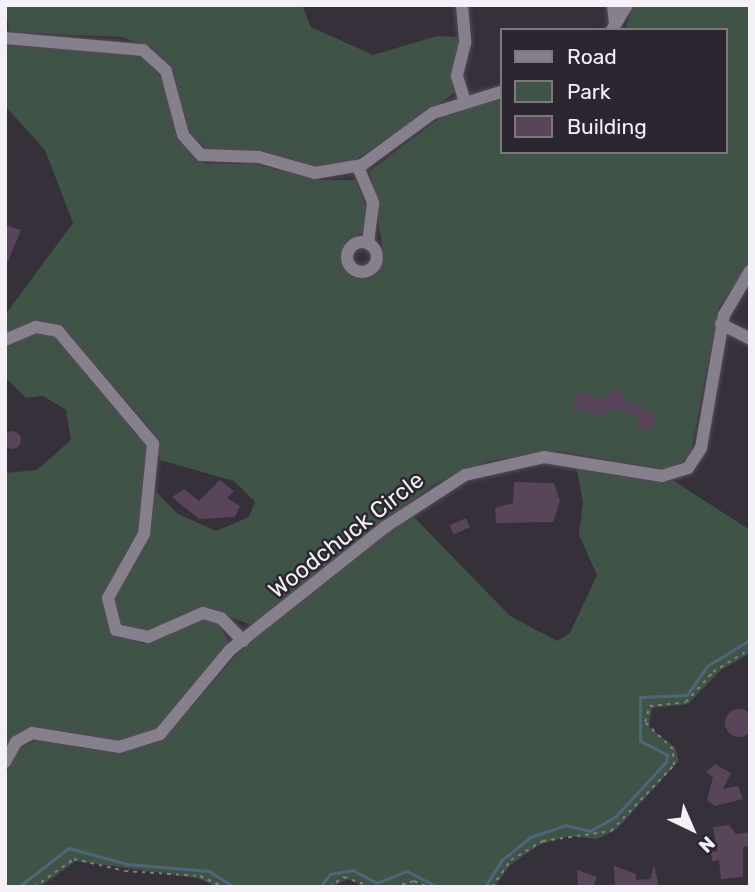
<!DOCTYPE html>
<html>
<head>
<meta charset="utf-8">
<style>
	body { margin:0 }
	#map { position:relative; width:755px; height:892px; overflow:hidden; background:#36303b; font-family:Rubik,sans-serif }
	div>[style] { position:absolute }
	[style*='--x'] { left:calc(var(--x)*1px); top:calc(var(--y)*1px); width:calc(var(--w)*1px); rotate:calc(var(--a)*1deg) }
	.green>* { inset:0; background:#405347 }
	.stream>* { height:2.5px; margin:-1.25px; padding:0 1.25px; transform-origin:1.25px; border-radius:1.25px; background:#4e6679 }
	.building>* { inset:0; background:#58455a; transform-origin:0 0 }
	.round { border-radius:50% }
	.path>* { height:2px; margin-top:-1px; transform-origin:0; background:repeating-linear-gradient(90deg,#827d86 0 3.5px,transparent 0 8.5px) }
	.roads { filter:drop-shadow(0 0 2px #514c55) drop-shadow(0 0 2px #514c55) }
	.minor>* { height:12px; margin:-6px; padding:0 6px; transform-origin:6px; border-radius:6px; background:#867f8c }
	.minor>.ring { margin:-6px; padding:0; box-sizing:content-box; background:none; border:12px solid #867f8c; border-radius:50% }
	span { translate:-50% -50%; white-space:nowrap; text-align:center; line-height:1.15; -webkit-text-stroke:5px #2c2630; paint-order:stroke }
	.street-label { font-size:23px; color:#f4f0f7 }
	.frame { position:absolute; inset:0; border:7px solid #f4f0f7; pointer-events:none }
	.legend { position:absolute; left:500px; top:28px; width:228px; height:126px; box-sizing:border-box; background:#2c2630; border:2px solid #7c7780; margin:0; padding:9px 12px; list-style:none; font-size:21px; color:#f4f0f7 }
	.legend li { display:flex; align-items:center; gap:14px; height:35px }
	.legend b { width:35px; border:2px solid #7c7780 }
	.north { position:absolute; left:657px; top:794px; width:70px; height:70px; -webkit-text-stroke:5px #2c2630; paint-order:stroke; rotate:136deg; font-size:19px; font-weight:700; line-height:28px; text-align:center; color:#f4f0f7 }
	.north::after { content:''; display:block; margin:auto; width:24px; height:32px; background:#f4f0f7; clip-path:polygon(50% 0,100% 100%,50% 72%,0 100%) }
</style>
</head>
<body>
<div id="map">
	<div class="green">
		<div style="clip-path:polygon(5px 5px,302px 5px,311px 27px,373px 55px,437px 36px,459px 37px,456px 92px,349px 164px,315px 168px,263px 151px,210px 152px,188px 131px,173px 69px,151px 47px,121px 37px,9px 32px)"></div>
		<div style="clip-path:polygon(633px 5px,750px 5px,750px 262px,719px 307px,690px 457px,669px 470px,558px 451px,488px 461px,434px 484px,253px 626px,206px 607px,146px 633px,123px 629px,113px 601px,153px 489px,178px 514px,216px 531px,249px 517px,255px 502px,234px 481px,160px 460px,149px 427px,63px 328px,42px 321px,5px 335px,5px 315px,73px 223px,45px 150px,5px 106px,5px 45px,124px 51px,147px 61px,164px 81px,177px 139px,205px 164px,255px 164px,317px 180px,356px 180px,367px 210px,365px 231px,347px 242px,342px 261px,346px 271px,365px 278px,384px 257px,370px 171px,446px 113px,501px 98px,501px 152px,725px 152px,725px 30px,625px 30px)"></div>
		<div style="clip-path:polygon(37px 332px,55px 335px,148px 447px,139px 529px,104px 593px,109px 631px,144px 644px,198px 618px,218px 623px,229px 642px,155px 731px,118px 741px,32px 728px,5px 748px,5px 473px,37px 470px,71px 440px,66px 410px,43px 396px,26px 398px,5px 377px,5px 345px)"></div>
		<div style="clip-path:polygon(576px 464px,674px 481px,750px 530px,750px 653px,721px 670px,688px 704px,652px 708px,649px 727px,675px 747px,679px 761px,616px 830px,597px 839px,568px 836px,539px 845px,509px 866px,495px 887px,365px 887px,347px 879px,333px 887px,218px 887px,197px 878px,76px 861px,40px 887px,5px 887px,5px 776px,19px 748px,44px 738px,119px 752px,165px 737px,241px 650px,411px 514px,510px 616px,557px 641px,570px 633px,597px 575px,579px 535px,583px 502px)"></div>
	</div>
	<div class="stream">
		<div style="--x:18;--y:887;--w:64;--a:-37.4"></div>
		<div style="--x:69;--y:848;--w:60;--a:15.4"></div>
		<div style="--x:127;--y:864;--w:82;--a:4.9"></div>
		<div style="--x:209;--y:871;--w:31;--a:32"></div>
		<div style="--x:320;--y:887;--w:16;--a:-52"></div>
		<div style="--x:330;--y:874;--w:23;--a:-10"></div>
		<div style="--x:353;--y:870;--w:27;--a:28"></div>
		<div style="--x:377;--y:883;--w:32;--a:-22"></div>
		<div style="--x:407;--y:871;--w:35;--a:27"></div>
		<div style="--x:485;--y:887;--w:31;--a:-58"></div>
		<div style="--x:501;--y:861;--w:38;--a:-39"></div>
		<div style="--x:531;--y:837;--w:36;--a:-19"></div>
		<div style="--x:565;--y:825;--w:26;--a:13"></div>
		<div style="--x:590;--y:831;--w:29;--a:-29"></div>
		<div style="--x:615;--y:817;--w:75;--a:-47.2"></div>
		<div style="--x:666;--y:762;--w:7;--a:-82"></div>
		<div style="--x:667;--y:755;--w:30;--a:-153"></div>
		<div style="--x:640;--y:741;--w:44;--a:-90"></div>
		<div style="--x:640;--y:697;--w:47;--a:-2.4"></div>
		<div style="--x:687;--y:695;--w:35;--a:-55"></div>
		<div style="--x:707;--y:666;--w:50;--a:-31.2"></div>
	</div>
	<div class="building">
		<div style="clip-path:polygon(5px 225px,21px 230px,8px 261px,5px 261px)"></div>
		<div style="clip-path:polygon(618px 388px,627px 400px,656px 414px,651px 431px,636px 426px,639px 416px,624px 412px,607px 408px,604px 417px,572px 408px,577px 391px,604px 399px)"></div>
		<div class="round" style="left:3px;top:431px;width:18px;height:18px"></div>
		<div style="clip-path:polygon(220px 480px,234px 491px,227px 498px,240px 506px,235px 517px,199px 519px,172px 497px,184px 489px,199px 501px)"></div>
		<div style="clip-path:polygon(514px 482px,554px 483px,560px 501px,553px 522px,496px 523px,495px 508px,513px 503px)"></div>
		<div style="left:466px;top:518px;width:10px;height:18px;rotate:66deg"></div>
		<div class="round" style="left:725px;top:709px;width:28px;height:28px"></div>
		<div style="clip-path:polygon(715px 764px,731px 773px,723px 789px,738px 786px,743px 799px,715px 806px,707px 800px,713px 777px,706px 772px)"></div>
		<div style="clip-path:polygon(729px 825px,736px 834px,750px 832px,750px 846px,743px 847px,743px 877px,721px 879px,719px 860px,712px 861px,711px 852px,717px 851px,713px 827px)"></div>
		<div style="clip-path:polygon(654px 865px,659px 887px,615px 887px,614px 866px,636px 874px,636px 880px,650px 879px)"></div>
		<div style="clip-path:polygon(577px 870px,597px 877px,593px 887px,578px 887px)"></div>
	</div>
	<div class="path">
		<div style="--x:34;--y:887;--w:49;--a:-35"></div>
		<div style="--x:74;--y:859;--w:52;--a:13.2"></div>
		<div style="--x:125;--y:871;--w:75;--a:3.8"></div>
		<div style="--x:200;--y:876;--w:26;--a:25"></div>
		<div style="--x:329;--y:887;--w:18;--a:-34"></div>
		<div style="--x:344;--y:877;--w:29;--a:20"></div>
		<div style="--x:394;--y:887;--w:21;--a:-17"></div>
		<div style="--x:414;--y:881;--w:15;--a:23"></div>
		<div style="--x:492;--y:887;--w:33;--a:-55"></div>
		<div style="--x:511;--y:860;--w:37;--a:-31"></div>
		<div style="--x:543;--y:841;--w:69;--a:-8.4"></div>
		<div style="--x:611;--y:831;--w:91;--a:-46.3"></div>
		<div style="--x:674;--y:765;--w:16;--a:-94"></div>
		<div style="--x:673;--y:749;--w:39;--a:-136"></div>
		<div style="--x:645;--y:722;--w:17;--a:-73"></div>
		<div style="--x:650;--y:706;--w:36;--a:-6"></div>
		<div style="--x:686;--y:702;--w:40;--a:-48"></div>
		<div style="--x:713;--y:672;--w:44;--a:-31.9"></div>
	</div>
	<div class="roads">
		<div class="minor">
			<div style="--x:462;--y:5;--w:38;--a:85"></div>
			<div style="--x:465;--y:43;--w:34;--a:104"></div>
			<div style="--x:457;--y:76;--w:24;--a:73"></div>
			<div style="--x:613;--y:5;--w:18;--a:84"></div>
			<div style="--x:612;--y:30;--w:29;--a:-59"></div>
			<div style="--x:5;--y:38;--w:139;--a:5"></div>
			<div style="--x:143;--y:50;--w:31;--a:42"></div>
			<div style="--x:166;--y:71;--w:66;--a:75.1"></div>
			<div style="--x:183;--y:135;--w:27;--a:48"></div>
			<div style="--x:201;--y:155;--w:58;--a:2"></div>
			<div style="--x:259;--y:157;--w:58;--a:15.9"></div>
			<div style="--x:315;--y:173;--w:48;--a:-9.7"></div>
			<div style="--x:362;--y:165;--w:88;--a:-36.2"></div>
			<div style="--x:433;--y:113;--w:71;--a:-17.2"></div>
			<div style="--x:358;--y:167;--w:39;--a:67"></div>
			<div style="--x:373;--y:203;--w:39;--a:97"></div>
			<div class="ring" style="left:347px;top:242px;width:18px;height:18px"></div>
			<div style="--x:721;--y:324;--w:33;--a:27"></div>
			<div style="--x:5;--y:340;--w:34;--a:-23"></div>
			<div style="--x:36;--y:327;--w:22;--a:10"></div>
			<div style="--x:58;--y:331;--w:148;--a:49.9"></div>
			<div style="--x:153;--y:444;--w:90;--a:95.7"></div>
			<div style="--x:144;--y:534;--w:73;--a:119.4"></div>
			<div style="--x:108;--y:598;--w:33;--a:76"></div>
			<div style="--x:116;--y:630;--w:33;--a:12"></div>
			<div style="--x:148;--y:637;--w:60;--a:-23.6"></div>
			<div style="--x:203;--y:613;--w:19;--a:16"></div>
			<div style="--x:221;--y:618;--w:32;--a:46"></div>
			<div style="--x:5;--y:762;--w:23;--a:-61"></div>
			<div style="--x:16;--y:742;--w:18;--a:-29"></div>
			<div style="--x:32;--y:733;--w:88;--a:9.1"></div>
			<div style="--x:119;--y:747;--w:43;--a:-17.6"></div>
			<div style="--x:160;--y:734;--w:109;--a:-50.2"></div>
			<div style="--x:230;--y:650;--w:198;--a:-38.4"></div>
			<div style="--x:385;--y:527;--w:95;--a:-33"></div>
			<div style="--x:465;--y:475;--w:81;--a:-12.8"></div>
			<div style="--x:544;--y:457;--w:120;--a:9.1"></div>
			<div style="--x:662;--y:476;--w:27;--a:-17"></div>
			<div style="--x:688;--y:468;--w:24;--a:-57"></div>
			<div style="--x:701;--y:448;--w:135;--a:-80.2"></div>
			<div style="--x:724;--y:315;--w:51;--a:-59.4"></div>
		</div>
	</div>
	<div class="street-label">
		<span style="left:346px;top:535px;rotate:-38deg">Woodchuck Circle</span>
	</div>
	<div class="frame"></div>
	<ul class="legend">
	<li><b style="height:9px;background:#867f8c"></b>Road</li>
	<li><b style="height:19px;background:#405347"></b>Park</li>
	<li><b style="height:19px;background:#58455a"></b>Building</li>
	</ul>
	<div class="north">N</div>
</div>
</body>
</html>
